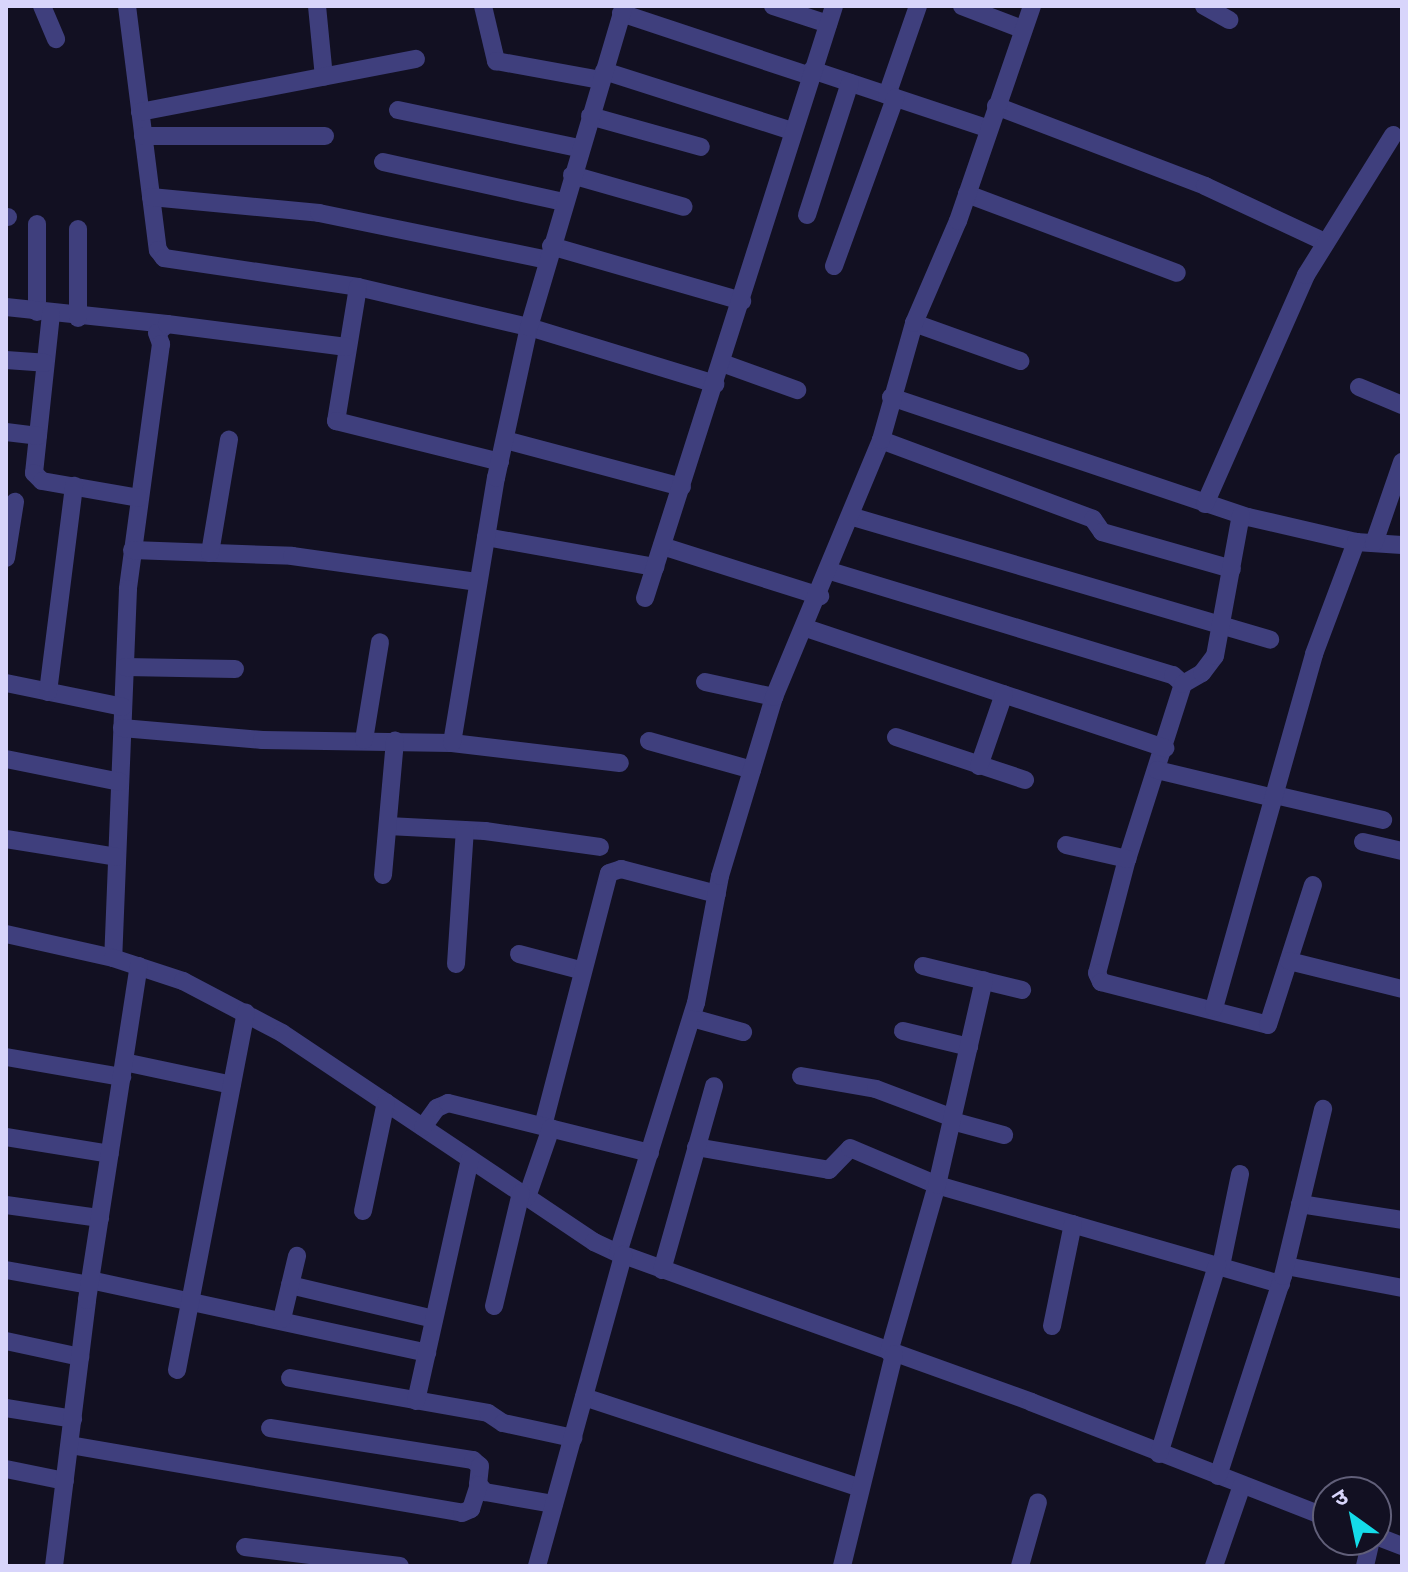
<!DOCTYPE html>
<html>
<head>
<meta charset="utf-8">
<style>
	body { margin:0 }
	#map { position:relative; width:1408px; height:1572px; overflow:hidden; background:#121022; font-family:Raleway,"Noto Sans Devanagari",sans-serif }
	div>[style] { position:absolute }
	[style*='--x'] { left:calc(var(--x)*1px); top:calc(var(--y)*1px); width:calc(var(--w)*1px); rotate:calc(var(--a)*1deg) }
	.street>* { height:18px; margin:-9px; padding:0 9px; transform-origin:9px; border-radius:9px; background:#3f3f7d }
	span { translate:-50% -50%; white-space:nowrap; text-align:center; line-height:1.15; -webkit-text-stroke:7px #121022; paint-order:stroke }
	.frame { position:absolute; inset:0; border:8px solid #d8d5fb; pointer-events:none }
	.north { position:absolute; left:1312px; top:1476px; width:80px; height:80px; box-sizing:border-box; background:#121022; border:2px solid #615f79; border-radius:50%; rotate:327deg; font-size:22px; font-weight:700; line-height:32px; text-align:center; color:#d8d5fb }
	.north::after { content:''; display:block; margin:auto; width:28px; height:36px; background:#14dce9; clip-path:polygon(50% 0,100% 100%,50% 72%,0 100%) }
</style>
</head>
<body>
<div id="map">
	<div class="street">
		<div style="--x:42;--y:6;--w:36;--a:67"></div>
		<div style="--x:127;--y:6;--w:246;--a:82.8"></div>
		<div style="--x:158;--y:250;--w:10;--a:53"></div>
		<div style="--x:164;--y:258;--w:196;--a:8.5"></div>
		<div style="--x:358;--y:287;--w:176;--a:13.2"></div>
		<div style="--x:529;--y:327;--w:195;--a:17"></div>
		<div style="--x:317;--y:6;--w:71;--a:84.4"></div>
		<div style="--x:483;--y:6;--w:57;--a:76.7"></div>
		<div style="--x:496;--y:61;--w:107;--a:10.3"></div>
		<div style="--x:773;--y:6;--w:58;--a:18.1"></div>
		<div style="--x:962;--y:6;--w:64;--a:21"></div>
		<div style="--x:1204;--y:6;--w:29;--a:29"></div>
		<div style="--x:621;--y:13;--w:199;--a:18.4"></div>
		<div style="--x:812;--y:70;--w:187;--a:18.4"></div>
		<div style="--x:604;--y:71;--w:197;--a:17.7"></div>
		<div style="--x:887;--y:95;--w:94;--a:-70.8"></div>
		<div style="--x:996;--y:106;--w:224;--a:20.9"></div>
		<div style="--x:1205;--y:186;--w:132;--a:25"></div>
		<div style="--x:398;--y:110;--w:185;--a:11.9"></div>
		<div style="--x:140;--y:112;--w:281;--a:-10.9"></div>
		<div style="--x:590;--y:116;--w:115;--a:15.6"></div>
		<div style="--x:143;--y:136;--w:182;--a:0"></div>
		<div style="--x:383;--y:162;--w:185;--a:12.5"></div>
		<div style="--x:572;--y:175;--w:116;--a:15.9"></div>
		<div style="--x:967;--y:194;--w:224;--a:20.6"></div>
		<div style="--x:151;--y:197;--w:169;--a:5.4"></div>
		<div style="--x:319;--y:213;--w:233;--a:11.6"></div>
		<div style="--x:807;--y:215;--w:139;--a:-72"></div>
		<div style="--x:6;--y:217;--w:2;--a:0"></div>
		<div style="--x:37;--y:224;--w:88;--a:90"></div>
		<div style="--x:551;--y:246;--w:199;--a:16.1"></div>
		<div style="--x:834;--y:266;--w:179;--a:-70"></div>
		<div style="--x:358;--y:287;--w:136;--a:99.3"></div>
		<div style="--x:336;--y:421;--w:169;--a:14"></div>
		<div style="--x:6;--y:307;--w:162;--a:6"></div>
		<div style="--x:167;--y:324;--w:13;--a:138"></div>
		<div style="--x:157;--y:333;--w:12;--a:70"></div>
		<div style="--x:161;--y:344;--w:247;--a:97.7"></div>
		<div style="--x:128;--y:589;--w:369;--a:92.3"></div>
		<div style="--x:51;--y:314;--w:160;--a:96.1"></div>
		<div style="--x:34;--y:473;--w:11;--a:45"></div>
		<div style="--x:42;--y:481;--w:98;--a:9.9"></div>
		<div style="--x:78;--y:318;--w:89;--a:-90"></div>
		<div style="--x:914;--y:323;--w:113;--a:19.7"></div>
		<div style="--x:167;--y:324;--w:181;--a:7.3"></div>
		<div style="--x:6;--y:360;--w:39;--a:4"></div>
		<div style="--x:722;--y:363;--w:80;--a:19.8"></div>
		<div style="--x:1359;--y:387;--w:47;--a:22.7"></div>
		<div style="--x:891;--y:397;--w:377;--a:18.6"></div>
		<div style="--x:1248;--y:517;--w:111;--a:13"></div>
		<div style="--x:1356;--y:542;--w:46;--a:3.7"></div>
		<div style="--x:6;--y:432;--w:32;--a:7"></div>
		<div style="--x:505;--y:440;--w:183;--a:14.9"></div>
		<div style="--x:881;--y:440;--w:226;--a:20.4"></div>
		<div style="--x:1093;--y:519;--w:16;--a:55"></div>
		<div style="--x:1102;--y:532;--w:135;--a:15.9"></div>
		<div style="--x:1205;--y:504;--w:250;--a:-66.2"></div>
		<div style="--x:1306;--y:275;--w:165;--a:-58.1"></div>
		<div style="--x:850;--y:516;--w:438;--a:16.4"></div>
		<div style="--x:486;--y:537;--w:172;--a:10.1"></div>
		<div style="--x:1374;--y:543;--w:86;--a:-70.9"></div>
		<div style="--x:662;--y:546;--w:166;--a:17.6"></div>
		<div style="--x:132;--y:550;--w:160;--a:2.1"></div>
		<div style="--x:292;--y:556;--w:188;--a:8"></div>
		<div style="--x:210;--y:553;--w:115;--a:-80.5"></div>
		<div style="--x:6;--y:558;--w:57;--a:-80.9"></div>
		<div style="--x:830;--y:571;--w:358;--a:16.9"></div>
		<div style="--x:1173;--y:675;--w:13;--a:42"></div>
		<div style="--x:1183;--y:684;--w:184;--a:107.7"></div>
		<div style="--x:1127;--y:859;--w:118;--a:104.7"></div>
		<div style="--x:1097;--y:973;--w:10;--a:66"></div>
		<div style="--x:1101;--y:982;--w:172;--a:14.4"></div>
		<div style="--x:1268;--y:1025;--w:147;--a:-72.2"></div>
		<div style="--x:645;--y:598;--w:621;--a:-72.29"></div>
		<div style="--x:806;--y:628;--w:379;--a:18.5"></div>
		<div style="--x:125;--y:667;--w:110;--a:1"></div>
		<div style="--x:705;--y:682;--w:71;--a:12.3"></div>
		<div style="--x:6;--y:683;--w:119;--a:11.6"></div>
		<div style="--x:1183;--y:684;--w:22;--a:-30"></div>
		<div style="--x:1202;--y:673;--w:21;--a:-53"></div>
		<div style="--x:1215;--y:656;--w:143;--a:-79.6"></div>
		<div style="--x:48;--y:692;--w:208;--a:-82.8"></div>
		<div style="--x:122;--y:728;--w:141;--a:4.9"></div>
		<div style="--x:262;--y:740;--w:190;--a:0.9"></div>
		<div style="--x:452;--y:743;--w:169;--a:6.8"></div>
		<div style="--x:896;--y:737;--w:136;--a:18.4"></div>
		<div style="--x:364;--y:740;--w:99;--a:-80.7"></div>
		<div style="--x:649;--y:741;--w:107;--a:15.7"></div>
		<div style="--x:452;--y:743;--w:269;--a:-80.6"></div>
		<div style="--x:496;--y:478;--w:155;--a:-77.7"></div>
		<div style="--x:529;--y:327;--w:335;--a:-73.5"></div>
		<div style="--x:6;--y:759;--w:116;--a:11.4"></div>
		<div style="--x:979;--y:766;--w:76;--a:-70.9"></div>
		<div style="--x:1157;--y:770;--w:120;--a:13.5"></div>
		<div style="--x:1275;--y:795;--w:111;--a:13"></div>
		<div style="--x:388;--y:826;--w:97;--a:3"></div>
		<div style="--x:485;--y:831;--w:116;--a:7.9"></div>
		<div style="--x:6;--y:839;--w:112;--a:9.2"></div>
		<div style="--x:1363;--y:842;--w:40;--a:13"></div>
		<div style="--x:1066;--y:845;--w:63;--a:12.9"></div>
		<div style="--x:383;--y:875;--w:135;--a:-84.9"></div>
		<div style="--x:6;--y:934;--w:110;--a:12.6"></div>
		<div style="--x:113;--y:958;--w:74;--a:18.2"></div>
		<div style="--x:183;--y:981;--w:112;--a:27.7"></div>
		<div style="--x:282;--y:1033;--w:376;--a:33.8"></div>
		<div style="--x:594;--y:1242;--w:26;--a:25"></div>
		<div style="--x:618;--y:1253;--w:439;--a:19.8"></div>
		<div style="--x:1031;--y:1402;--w:319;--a:21.3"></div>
		<div style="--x:519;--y:954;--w:63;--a:14.7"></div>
		<div style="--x:1289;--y:961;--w:116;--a:13.9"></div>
		<div style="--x:456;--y:964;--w:134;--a:-86.2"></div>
		<div style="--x:923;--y:966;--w:102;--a:13.6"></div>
		<div style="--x:1214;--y:1008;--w:368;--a:-74.2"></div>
		<div style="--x:1314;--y:654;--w:120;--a:-69.4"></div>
		<div style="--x:692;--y:1018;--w:53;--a:15.4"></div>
		<div style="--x:903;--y:1031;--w:68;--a:13.6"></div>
		<div style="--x:6;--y:1057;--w:118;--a:9.8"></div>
		<div style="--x:124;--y:1062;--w:110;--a:12"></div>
		<div style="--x:801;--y:1076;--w:76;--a:9.8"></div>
		<div style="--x:876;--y:1089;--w:82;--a:20.6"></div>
		<div style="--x:952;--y:1121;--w:54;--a:15.1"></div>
		<div style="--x:543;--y:1126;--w:261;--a:-75.4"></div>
		<div style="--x:609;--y:873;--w:13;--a:-18"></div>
		<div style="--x:621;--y:869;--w:99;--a:14.6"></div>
		<div style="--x:423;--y:1127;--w:24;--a:-54"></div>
		<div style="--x:437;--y:1108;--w:12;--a:-24"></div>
		<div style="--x:448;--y:1103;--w:208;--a:13.9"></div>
		<div style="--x:6;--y:1137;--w:105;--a:9.3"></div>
		<div style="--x:696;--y:1147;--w:135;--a:9.8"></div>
		<div style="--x:829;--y:1170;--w:30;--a:-46"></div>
		<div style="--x:850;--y:1148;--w:95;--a:23"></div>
		<div style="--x:937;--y:1185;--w:358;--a:16.1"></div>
		<div style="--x:527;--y:1197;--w:73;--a:-70.8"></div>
		<div style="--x:1300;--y:1204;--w:103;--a:8.9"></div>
		<div style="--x:6;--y:1205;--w:95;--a:7.9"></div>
		<div style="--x:363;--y:1211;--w:111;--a:-78.1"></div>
		<div style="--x:618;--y:1253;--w:262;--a:-72.7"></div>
		<div style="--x:696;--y:1003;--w:129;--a:-79.3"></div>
		<div style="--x:720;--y:876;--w:187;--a:-73.2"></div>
		<div style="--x:774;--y:697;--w:278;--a:-67.4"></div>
		<div style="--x:881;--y:440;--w:122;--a:-74.2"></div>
		<div style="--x:914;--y:323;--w:111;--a:-66.7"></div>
		<div style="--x:958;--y:221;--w:227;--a:-71"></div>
		<div style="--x:1221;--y:1266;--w:94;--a:-78.3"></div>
		<div style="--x:1286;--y:1266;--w:118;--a:10.7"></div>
		<div style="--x:6;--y:1270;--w:84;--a:10.2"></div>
		<div style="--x:662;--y:1270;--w:191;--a:-74.2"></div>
		<div style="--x:90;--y:1280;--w:345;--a:12.2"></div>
		<div style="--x:290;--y:1285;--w:148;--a:13.3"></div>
		<div style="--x:494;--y:1306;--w:116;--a:-76.6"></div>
		<div style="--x:282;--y:1319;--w:65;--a:-76.6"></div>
		<div style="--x:1052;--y:1326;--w:104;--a:-78.4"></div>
		<div style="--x:6;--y:1341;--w:76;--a:12.2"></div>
		<div style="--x:889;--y:1352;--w:174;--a:-74"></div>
		<div style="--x:937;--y:1185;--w:210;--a:-77.1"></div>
		<div style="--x:177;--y:1370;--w:364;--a:-79.1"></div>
		<div style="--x:290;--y:1378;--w:201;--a:10"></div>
		<div style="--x:488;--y:1413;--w:18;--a:34"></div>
		<div style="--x:503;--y:1423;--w:72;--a:12.1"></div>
		<div style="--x:584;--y:1397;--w:291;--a:18.2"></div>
		<div style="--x:416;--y:1401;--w:248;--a:-77.4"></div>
		<div style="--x:6;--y:1408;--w:68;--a:9.3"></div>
		<div style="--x:270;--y:1428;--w:206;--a:9"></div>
		<div style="--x:473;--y:1460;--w:9;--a:41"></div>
		<div style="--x:480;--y:1466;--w:18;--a:96"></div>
		<div style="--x:478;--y:1484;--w:11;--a:49"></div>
		<div style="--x:485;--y:1492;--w:70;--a:9.9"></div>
		<div style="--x:70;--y:1445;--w:398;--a:9.8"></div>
		<div style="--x:462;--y:1513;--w:10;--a:-24"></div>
		<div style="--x:471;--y:1509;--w:25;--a:-72"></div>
		<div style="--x:1159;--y:1454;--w:198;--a:-72.9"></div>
		<div style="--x:6;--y:1469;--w:60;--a:11.5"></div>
		<div style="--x:1218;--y:1476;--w:210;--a:-72"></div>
		<div style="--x:1283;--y:1276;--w:172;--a:-76.5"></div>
		<div style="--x:1376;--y:1536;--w:28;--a:21"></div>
		<div style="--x:245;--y:1547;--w:156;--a:7"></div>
		<div style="--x:54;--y:1566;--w:268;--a:-82.9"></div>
		<div style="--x:87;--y:1300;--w:338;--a:-81.2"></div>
		<div style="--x:537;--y:1566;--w:323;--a:-74.5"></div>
		<div style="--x:842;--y:1566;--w:218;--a:-76.2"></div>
		<div style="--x:1020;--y:1566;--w:66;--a:-74.3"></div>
		<div style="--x:1214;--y:1566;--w:86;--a:-70.9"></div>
		<div style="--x:1365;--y:1566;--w:27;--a:-77"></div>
	</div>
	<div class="frame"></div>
	<div class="north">उ</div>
</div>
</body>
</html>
